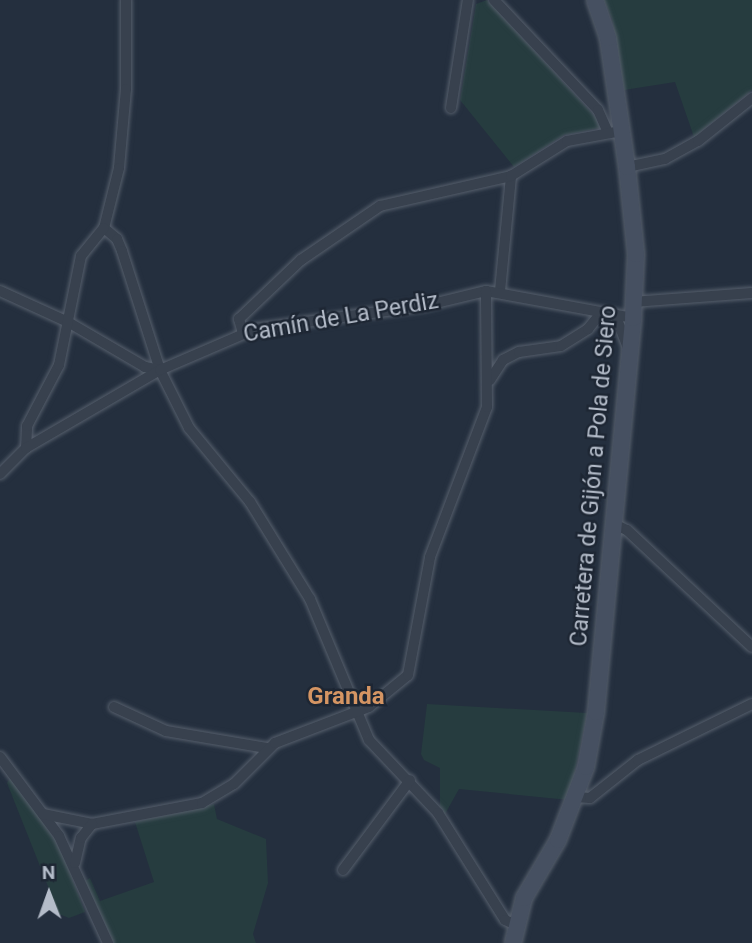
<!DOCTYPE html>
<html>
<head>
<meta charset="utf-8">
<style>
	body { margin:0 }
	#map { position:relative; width:752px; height:943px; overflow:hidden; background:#242f3e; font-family:Roboto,sans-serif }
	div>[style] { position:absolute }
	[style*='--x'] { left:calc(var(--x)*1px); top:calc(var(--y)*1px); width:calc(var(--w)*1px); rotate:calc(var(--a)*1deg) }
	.green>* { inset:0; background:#263c3f }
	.roads { filter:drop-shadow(0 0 2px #565f6c) drop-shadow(0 0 2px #565f6c) }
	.street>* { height:10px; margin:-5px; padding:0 5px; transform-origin:5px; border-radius:5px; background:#38414e }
	.secondary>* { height:16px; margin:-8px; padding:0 8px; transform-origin:8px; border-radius:8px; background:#465061 }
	span { translate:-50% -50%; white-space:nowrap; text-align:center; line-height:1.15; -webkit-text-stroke:5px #1d2633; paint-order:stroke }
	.street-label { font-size:23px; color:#b4bcc9 }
	.neighbourhood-label { font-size:24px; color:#d59563; font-weight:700 }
	.north { position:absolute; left:14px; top:859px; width:70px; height:70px; -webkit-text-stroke:5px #1d2633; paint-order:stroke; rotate:359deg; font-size:19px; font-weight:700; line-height:28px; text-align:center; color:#b4bcc9 }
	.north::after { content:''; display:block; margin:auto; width:24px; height:32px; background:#b4bcc9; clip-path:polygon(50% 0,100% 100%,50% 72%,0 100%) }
</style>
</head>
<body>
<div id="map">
	<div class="green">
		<div style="clip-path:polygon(487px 0,601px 123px,599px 128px,564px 135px,514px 167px,460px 100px,476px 4px)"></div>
		<div style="clip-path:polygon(604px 0,752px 0,752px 90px,694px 137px,675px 82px,624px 90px,612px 19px)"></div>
		<div style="clip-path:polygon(427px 704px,587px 713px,569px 800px,459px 789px,445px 814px,440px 809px,440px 768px,424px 760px,421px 754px)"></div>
		<div style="clip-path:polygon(10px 778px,59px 845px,85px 912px,69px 918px,59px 914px,7px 783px)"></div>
		<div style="clip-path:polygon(214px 804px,217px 819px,266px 839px,268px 883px,253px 934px,256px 943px,114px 943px,85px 881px,90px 878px,100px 901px,154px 882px,135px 822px)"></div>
	</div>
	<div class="roads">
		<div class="street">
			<div style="--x:126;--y:0;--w:89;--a:90"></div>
			<div style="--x:126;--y:89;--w:79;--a:95.1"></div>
			<div style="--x:119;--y:168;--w:62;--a:104"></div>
			<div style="--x:104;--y:228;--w:17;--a:40"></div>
			<div style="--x:117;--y:239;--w:13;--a:67"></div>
			<div style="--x:122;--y:251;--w:125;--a:72.3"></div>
			<div style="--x:160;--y:370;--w:65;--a:63.4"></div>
			<div style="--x:189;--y:428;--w:96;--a:50.5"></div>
			<div style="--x:250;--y:502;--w:114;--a:58.3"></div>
			<div style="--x:310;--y:599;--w:153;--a:67.3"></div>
			<div style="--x:369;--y:740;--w:100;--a:46.6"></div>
			<div style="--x:438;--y:813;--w:126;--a:57.9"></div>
			<div style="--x:505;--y:920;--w:12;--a:24"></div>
			<div style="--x:494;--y:0;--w:151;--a:46.6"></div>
			<div style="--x:598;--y:110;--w:24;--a:66"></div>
			<div style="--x:451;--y:108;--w:109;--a:-81.1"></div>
			<div style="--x:627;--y:167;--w:39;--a:-12"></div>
			<div style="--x:665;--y:159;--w:38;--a:-29"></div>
			<div style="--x:698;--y:141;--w:69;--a:-38.5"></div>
			<div style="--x:0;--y:291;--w:75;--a:24.5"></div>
			<div style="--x:68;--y:322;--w:89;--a:30.3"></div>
			<div style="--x:145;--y:367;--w:15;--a:11"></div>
			<div style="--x:500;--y:291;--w:116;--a:-84.5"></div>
			<div style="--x:633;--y:302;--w:119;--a:-4.3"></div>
			<div style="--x:615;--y:314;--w:36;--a:69"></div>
			<div style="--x:243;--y:333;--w:15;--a:-106"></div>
			<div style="--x:239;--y:319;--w:86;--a:-43.6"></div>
			<div style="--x:301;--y:260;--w:96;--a:-34.4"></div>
			<div style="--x:380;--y:206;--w:134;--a:-12.9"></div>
			<div style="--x:511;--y:176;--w:66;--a:-32"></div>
			<div style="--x:567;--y:141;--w:55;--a:-10.5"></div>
			<div style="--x:490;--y:380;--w:24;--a:-57"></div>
			<div style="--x:503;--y:360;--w:18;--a:-27"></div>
			<div style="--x:519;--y:352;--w:42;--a:-8.1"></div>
			<div style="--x:561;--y:346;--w:32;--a:-32"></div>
			<div style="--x:588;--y:329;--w:22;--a:-51"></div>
			<div style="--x:26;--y:448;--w:22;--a:-87"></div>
			<div style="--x:27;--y:426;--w:69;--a:-62.3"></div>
			<div style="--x:59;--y:365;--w:111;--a:-78.6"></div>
			<div style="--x:81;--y:256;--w:36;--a:-51"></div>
			<div style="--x:0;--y:474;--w:37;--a:-45"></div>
			<div style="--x:26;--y:448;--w:155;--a:-30.2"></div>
			<div style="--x:160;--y:370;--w:103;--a:-23.3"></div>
			<div style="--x:255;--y:329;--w:171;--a:-7.8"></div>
			<div style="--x:424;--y:306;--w:64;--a:-13.6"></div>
			<div style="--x:486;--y:291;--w:149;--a:10.4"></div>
			<div style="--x:614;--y:524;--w:14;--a:25"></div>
			<div style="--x:627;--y:530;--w:171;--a:43.1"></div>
			<div style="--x:114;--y:707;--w:57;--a:24.8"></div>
			<div style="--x:166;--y:731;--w:102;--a:9.6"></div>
			<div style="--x:0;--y:757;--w:99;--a:53.2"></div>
			<div style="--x:59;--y:836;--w:118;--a:65.4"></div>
			<div style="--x:576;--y:797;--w:14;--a:4"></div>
			<div style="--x:590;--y:798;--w:61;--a:-38.4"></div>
			<div style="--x:638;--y:760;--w:127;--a:-26.2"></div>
			<div style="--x:43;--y:814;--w:50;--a:11.5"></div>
			<div style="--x:92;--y:824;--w:112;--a:-10.8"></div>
			<div style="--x:202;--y:803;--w:37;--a:-31"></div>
			<div style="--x:234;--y:784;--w:58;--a:-45"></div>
			<div style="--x:275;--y:743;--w:101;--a:-21"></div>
			<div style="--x:369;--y:707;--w:50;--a:-39.4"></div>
			<div style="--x:408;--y:675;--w:120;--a:-79.4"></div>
			<div style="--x:430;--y:557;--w:160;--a:-69.2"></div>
			<div style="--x:487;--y:407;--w:116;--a:-90.5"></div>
			<div style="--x:75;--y:863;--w:26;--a:-77"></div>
			<div style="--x:81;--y:838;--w:18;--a:-52"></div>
			<div style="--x:343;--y:870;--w:112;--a:-53.3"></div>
		</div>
		<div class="secondary">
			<div style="--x:513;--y:943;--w:46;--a:-76.3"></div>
			<div style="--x:524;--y:898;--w:67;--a:-59.6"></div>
			<div style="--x:558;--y:840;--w:78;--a:-69"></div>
			<div style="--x:586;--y:767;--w:56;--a:-79.7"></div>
			<div style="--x:596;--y:712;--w:396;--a:-84.6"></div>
			<div style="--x:633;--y:318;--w:64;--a:-87.3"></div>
			<div style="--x:636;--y:254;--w:87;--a:-95.9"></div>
			<div style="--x:627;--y:167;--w:130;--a:-98.4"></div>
			<div style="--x:608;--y:38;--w:40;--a:-108.9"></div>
		</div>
	</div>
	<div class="street-label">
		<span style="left:341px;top:318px;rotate:-10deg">Camín de La Perdiz</span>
		<span style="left:594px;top:476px;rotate:-85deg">Carretera de Gijón a Pola de Siero</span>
	</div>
	<div class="neighbourhood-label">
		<span style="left:346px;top:697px">Granda</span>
	</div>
	<div class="north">N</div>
</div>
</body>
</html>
